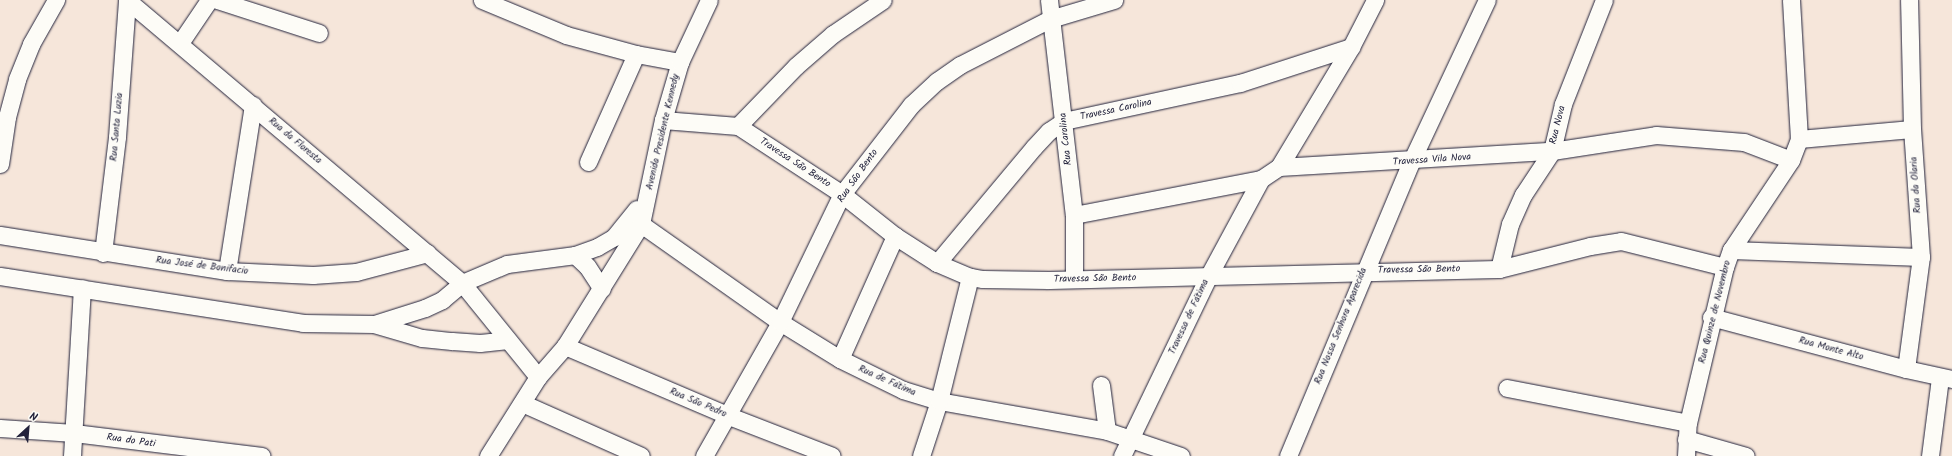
<!DOCTYPE html>
<html>
<head>
<meta charset="utf-8">
<style>
	body { margin:0 }
	#map { position:relative; width:1952px; height:456px; overflow:hidden; background:#f6e6da; font-family:Kalam,sans-serif }
	div>[style] { position:absolute }
	[style*='--x'] { left:calc(var(--x)*1px); top:calc(var(--y)*1px); width:calc(var(--w)*1px); rotate:calc(var(--a)*1deg) }
	.roads { filter:drop-shadow(0 0 1px #22223b) drop-shadow(0 0 1px #22223b) }
	.minor>* { height:17px; margin:-8.5px; padding:0 8.5px; transform-origin:8.5px; border-radius:8.5px; background:#fdfcf7 }
	span { translate:-50% -50%; white-space:nowrap; text-align:center; line-height:1.15; -webkit-text-stroke:3px #fdfcf7; paint-order:stroke }
	.street-label { font-size:10px; color:#22223b }
	.north { position:absolute; left:8px; top:408px; width:40px; height:40px; -webkit-text-stroke:3px #fdfcf7; paint-order:stroke; rotate:26deg; font-size:11px; font-weight:700; line-height:16px; text-align:center; color:#22223b }
	.north::after { content:''; display:block; margin:auto; width:14px; height:18px; background:#22223b; clip-path:polygon(50% 0,100% 100%,50% 72%,0 100%) }
</style>
</head>
<body>
<div id="map">
	<div class="roads">
		<div class="minor">
			<div style="--x:127;--y:0;--w:439;--a:40.2"></div>
			<div style="--x:462;--y:283;--w:121;--a:51"></div>
			<div style="--x:217;--y:0;--w:107;--a:17.9"></div>
			<div style="--x:482;--y:0;--w:91;--a:22.6"></div>
			<div style="--x:566;--y:35;--w:73;--a:15.2"></div>
			<div style="--x:1049;--y:0;--w:216;--a:83.4"></div>
			<div style="--x:1074;--y:215;--w:63;--a:90"></div>
			<div style="--x:180;--y:43;--w:52;--a:-56"></div>
			<div style="--x:663;--y:120;--w:75;--a:4.6"></div>
			<div style="--x:738;--y:126;--w:124;--a:33.2"></div>
			<div style="--x:842;--y:194;--w:68;--a:38.4"></div>
			<div style="--x:895;--y:236;--w:50;--a:32.7"></div>
			<div style="--x:937;--y:263;--w:36;--a:23"></div>
			<div style="--x:970;--y:277;--w:13;--a:9"></div>
			<div style="--x:983;--y:279;--w:65;--a:0.9"></div>
			<div style="--x:1048;--y:280;--w:451;--a:-1.4"></div>
			<div style="--x:1499;--y:269;--w:94;--a:-14.2"></div>
			<div style="--x:1590;--y:246;--w:31;--a:-9"></div>
			<div style="--x:1621;--y:241;--w:107;--a:14"></div>
			<div style="--x:738;--y:126;--w:83;--a:-46"></div>
			<div style="--x:796;--y:66;--w:49;--a:-40.9"></div>
			<div style="--x:833;--y:34;--w:60;--a:-34.2"></div>
			<div style="--x:1799;--y:139;--w:113;--a:-5.1"></div>
			<div style="--x:588;--y:162;--w:118;--a:-66"></div>
			<div style="--x:636;--y:54;--w:45;--a:10.3"></div>
			<div style="--x:0;--y:164;--w:48;--a:-81.5"></div>
			<div style="--x:7;--y:117;--w:39;--a:-75"></div>
			<div style="--x:17;--y:79;--w:38;--a:-68"></div>
			<div style="--x:31;--y:44;--w:51;--a:-60.4"></div>
			<div style="--x:1279;--y:167;--w:140;--a:-59"></div>
			<div style="--x:1351;--y:47;--w:53;--a:-62.9"></div>
			<div style="--x:1074;--y:215;--w:190;--a:-10.9"></div>
			<div style="--x:1261;--y:179;--w:22;--a:-34"></div>
			<div style="--x:1279;--y:167;--w:273;--a:-3.4"></div>
			<div style="--x:1552;--y:151;--w:105;--a:-8.7"></div>
			<div style="--x:1656;--y:135;--w:88;--a:4.5"></div>
			<div style="--x:1744;--y:142;--w:50;--a:21"></div>
			<div style="--x:631;--y:217;--w:182;--a:35.2"></div>
			<div style="--x:780;--y:322;--w:70;--a:31.7"></div>
			<div style="--x:840;--y:359;--w:70;--a:26.2"></div>
			<div style="--x:903;--y:390;--w:38;--a:17"></div>
			<div style="--x:939;--y:401;--w:171;--a:10.1"></div>
			<div style="--x:1107;--y:431;--w:78;--a:18.7"></div>
			<div style="--x:0;--y:235;--w:230;--a:9"></div>
			<div style="--x:227;--y:271;--w:86;--a:2.7"></div>
			<div style="--x:313;--y:275;--w:43;--a:-4"></div>
			<div style="--x:356;--y:272;--w:74;--a:-14.8"></div>
			<div style="--x:1731;--y:250;--w:190;--a:2.1"></div>
			<div style="--x:103;--y:253;--w:117;--a:-83.1"></div>
			<div style="--x:117;--y:137;--w:137;--a:-85.8"></div>
			<div style="--x:575;--y:255;--w:16;--a:43"></div>
			<div style="--x:587;--y:266;--w:27;--a:57"></div>
			<div style="--x:937;--y:263;--w:151;--a:-50.1"></div>
			<div style="--x:1034;--y:147;--w:22;--a:-47"></div>
			<div style="--x:1049;--y:131;--w:18;--a:-34"></div>
			<div style="--x:1064;--y:121;--w:180;--a:-12.2"></div>
			<div style="--x:1240;--y:83;--w:117;--a:-18"></div>
			<div style="--x:1499;--y:269;--w:46;--a:-76.3"></div>
			<div style="--x:1510;--y:224;--w:32;--a:-66"></div>
			<div style="--x:1523;--y:195;--w:53;--a:-56.6"></div>
			<div style="--x:1552;--y:151;--w:48;--a:-76.8"></div>
			<div style="--x:1563;--y:104;--w:112;--a:-68.5"></div>
			<div style="--x:227;--y:271;--w:168;--a:-81.1"></div>
			<div style="--x:0;--y:276;--w:307;--a:8.8"></div>
			<div style="--x:303;--y:323;--w:71;--a:0.8"></div>
			<div style="--x:374;--y:324;--w:50;--a:16.3"></div>
			<div style="--x:422;--y:338;--w:30;--a:6"></div>
			<div style="--x:452;--y:341;--w:28;--a:4"></div>
			<div style="--x:480;--y:343;--w:28;--a:-6"></div>
			<div style="--x:1711;--y:317;--w:202;--a:14.9"></div>
			<div style="--x:1906;--y:369;--w:47;--a:12.3"></div>
			<div style="--x:374;--y:324;--w:53;--a:-17.4"></div>
			<div style="--x:425;--y:308;--w:19;--a:-25"></div>
			<div style="--x:442;--y:300;--w:26;--a:-40"></div>
			<div style="--x:462;--y:283;--w:49;--a:-22.9"></div>
			<div style="--x:507;--y:264;--w:69;--a:-7.5"></div>
			<div style="--x:575;--y:255;--w:23;--a:-20"></div>
			<div style="--x:597;--y:247;--w:20;--a:-30"></div>
			<div style="--x:614;--y:237;--w:36;--a:-51"></div>
			<div style="--x:565;--y:346;--w:178;--a:23.1"></div>
			<div style="--x:729;--y:416;--w:110;--a:21.2"></div>
			<div style="--x:840;--y:359;--w:135;--a:-65.9"></div>
			<div style="--x:1906;--y:369;--w:113;--a:-82.4"></div>
			<div style="--x:1921;--y:257;--w:128;--a:-94"></div>
			<div style="--x:1912;--y:129;--w:129;--a:-91.3"></div>
			<div style="--x:1101;--y:385;--w:46;--a:82.6"></div>
			<div style="--x:1507;--y:388;--w:184;--a:10.9"></div>
			<div style="--x:522;--y:403;--w:130;--a:24"></div>
			<div style="--x:0;--y:428;--w:74;--a:3.9"></div>
			<div style="--x:74;--y:433;--w:189;--a:7"></div>
			<div style="--x:1686;--y:439;--w:62;--a:15.8"></div>
			<div style="--x:72;--y:456;--w:168;--a:-86.6"></div>
			<div style="--x:488;--y:456;--w:93;--a:-57.7"></div>
			<div style="--x:538;--y:377;--w:41;--a:-48.9"></div>
			<div style="--x:565;--y:346;--w:144;--a:-58.1"></div>
			<div style="--x:641;--y:224;--w:106;--a:-78.1"></div>
			<div style="--x:663;--y:120;--w:60;--a:-73.7"></div>
			<div style="--x:680;--y:62;--w:68;--a:-64.9"></div>
			<div style="--x:704;--y:456;--w:154;--a:-60.4"></div>
			<div style="--x:780;--y:322;--w:142;--a:-64.2"></div>
			<div style="--x:842;--y:194;--w:113;--a:-52.2"></div>
			<div style="--x:911;--y:105;--w:35;--a:-43"></div>
			<div style="--x:937;--y:81;--w:28;--a:-35"></div>
			<div style="--x:960;--y:65;--w:101;--a:-27.1"></div>
			<div style="--x:1050;--y:19;--w:67;--a:-16.5"></div>
			<div style="--x:921;--y:456;--w:58;--a:-71.9"></div>
			<div style="--x:939;--y:401;--w:128;--a:-76"></div>
			<div style="--x:1122;--y:456;--w:201;--a:-64.3"></div>
			<div style="--x:1209;--y:275;--w:109;--a:-61.6"></div>
			<div style="--x:1288;--y:456;--w:319;--a:-67.3"></div>
			<div style="--x:1411;--y:162;--w:179;--a:-64.9"></div>
			<div style="--x:1686;--y:456;--w:33;--a:-87"></div>
			<div style="--x:1688;--y:423;--w:160;--a:-76.7"></div>
			<div style="--x:1725;--y:267;--w:18;--a:-71"></div>
			<div style="--x:1731;--y:250;--w:108;--a:-56.3"></div>
			<div style="--x:1791;--y:160;--w:22;--a:-69"></div>
			<div style="--x:1799;--y:139;--w:139;--a:-93.3"></div>
			<div style="--x:1930;--y:456;--w:79;--a:-82.7"></div>
		</div>
	</div>
	<div class="street-label">
		<span style="left:1116px;top:110px;rotate:-12deg">Travessa Carolina</span>
		<span style="left:1558px;top:125px;rotate:-76deg">Rua Nova</span>
		<span style="left:117px;top:127px;rotate:-85deg">Rua Santa Luzia</span>
		<span style="left:663px;top:132px;rotate:-77deg">Avenida Presidente Kennedy</span>
		<span style="left:1066px;top:139px;rotate:-96deg">Rua Carolina</span>
		<span style="left:295px;top:141px;rotate:40deg">Rua da Floresta</span>
		<span style="left:1432px;top:160px;rotate:-4deg">Travessa Vila Nova</span>
		<span style="left:795px;top:163px;rotate:33deg">Travessa São Bento</span>
		<span style="left:858px;top:176px;rotate:-55deg">Rua São Bento</span>
		<span style="left:1916px;top:185px;rotate:-94deg">Rua da Olaria</span>
		<span style="left:202px;top:266px;rotate:7deg">Rua José de Bonifacio</span>
		<span style="left:1419px;top:270px;rotate:-1deg">Travessa São Bento</span>
		<span style="left:1095px;top:279px;rotate:-1deg">Travessa São Bento</span>
		<span style="left:1715px;top:312px;rotate:-76deg">Rua Quinze de Novembro</span>
		<span style="left:1189px;top:317px;rotate:-65deg">Travessa de Fátima</span>
		<span style="left:1341px;top:326px;rotate:-68deg">Rua Nossa Senhora Aparecida</span>
		<span style="left:1831px;top:349px;rotate:15deg">Rua Monte Alto</span>
		<span style="left:887px;top:381px;rotate:24deg">Rua de Fátima</span>
		<span style="left:698px;top:403px;rotate:23deg">Rua São Pedro</span>
		<span style="left:131px;top:441px;rotate:8deg">Rua do Pati</span>
	</div>
	<div class="north">N</div>
</div>
</body>
</html>
